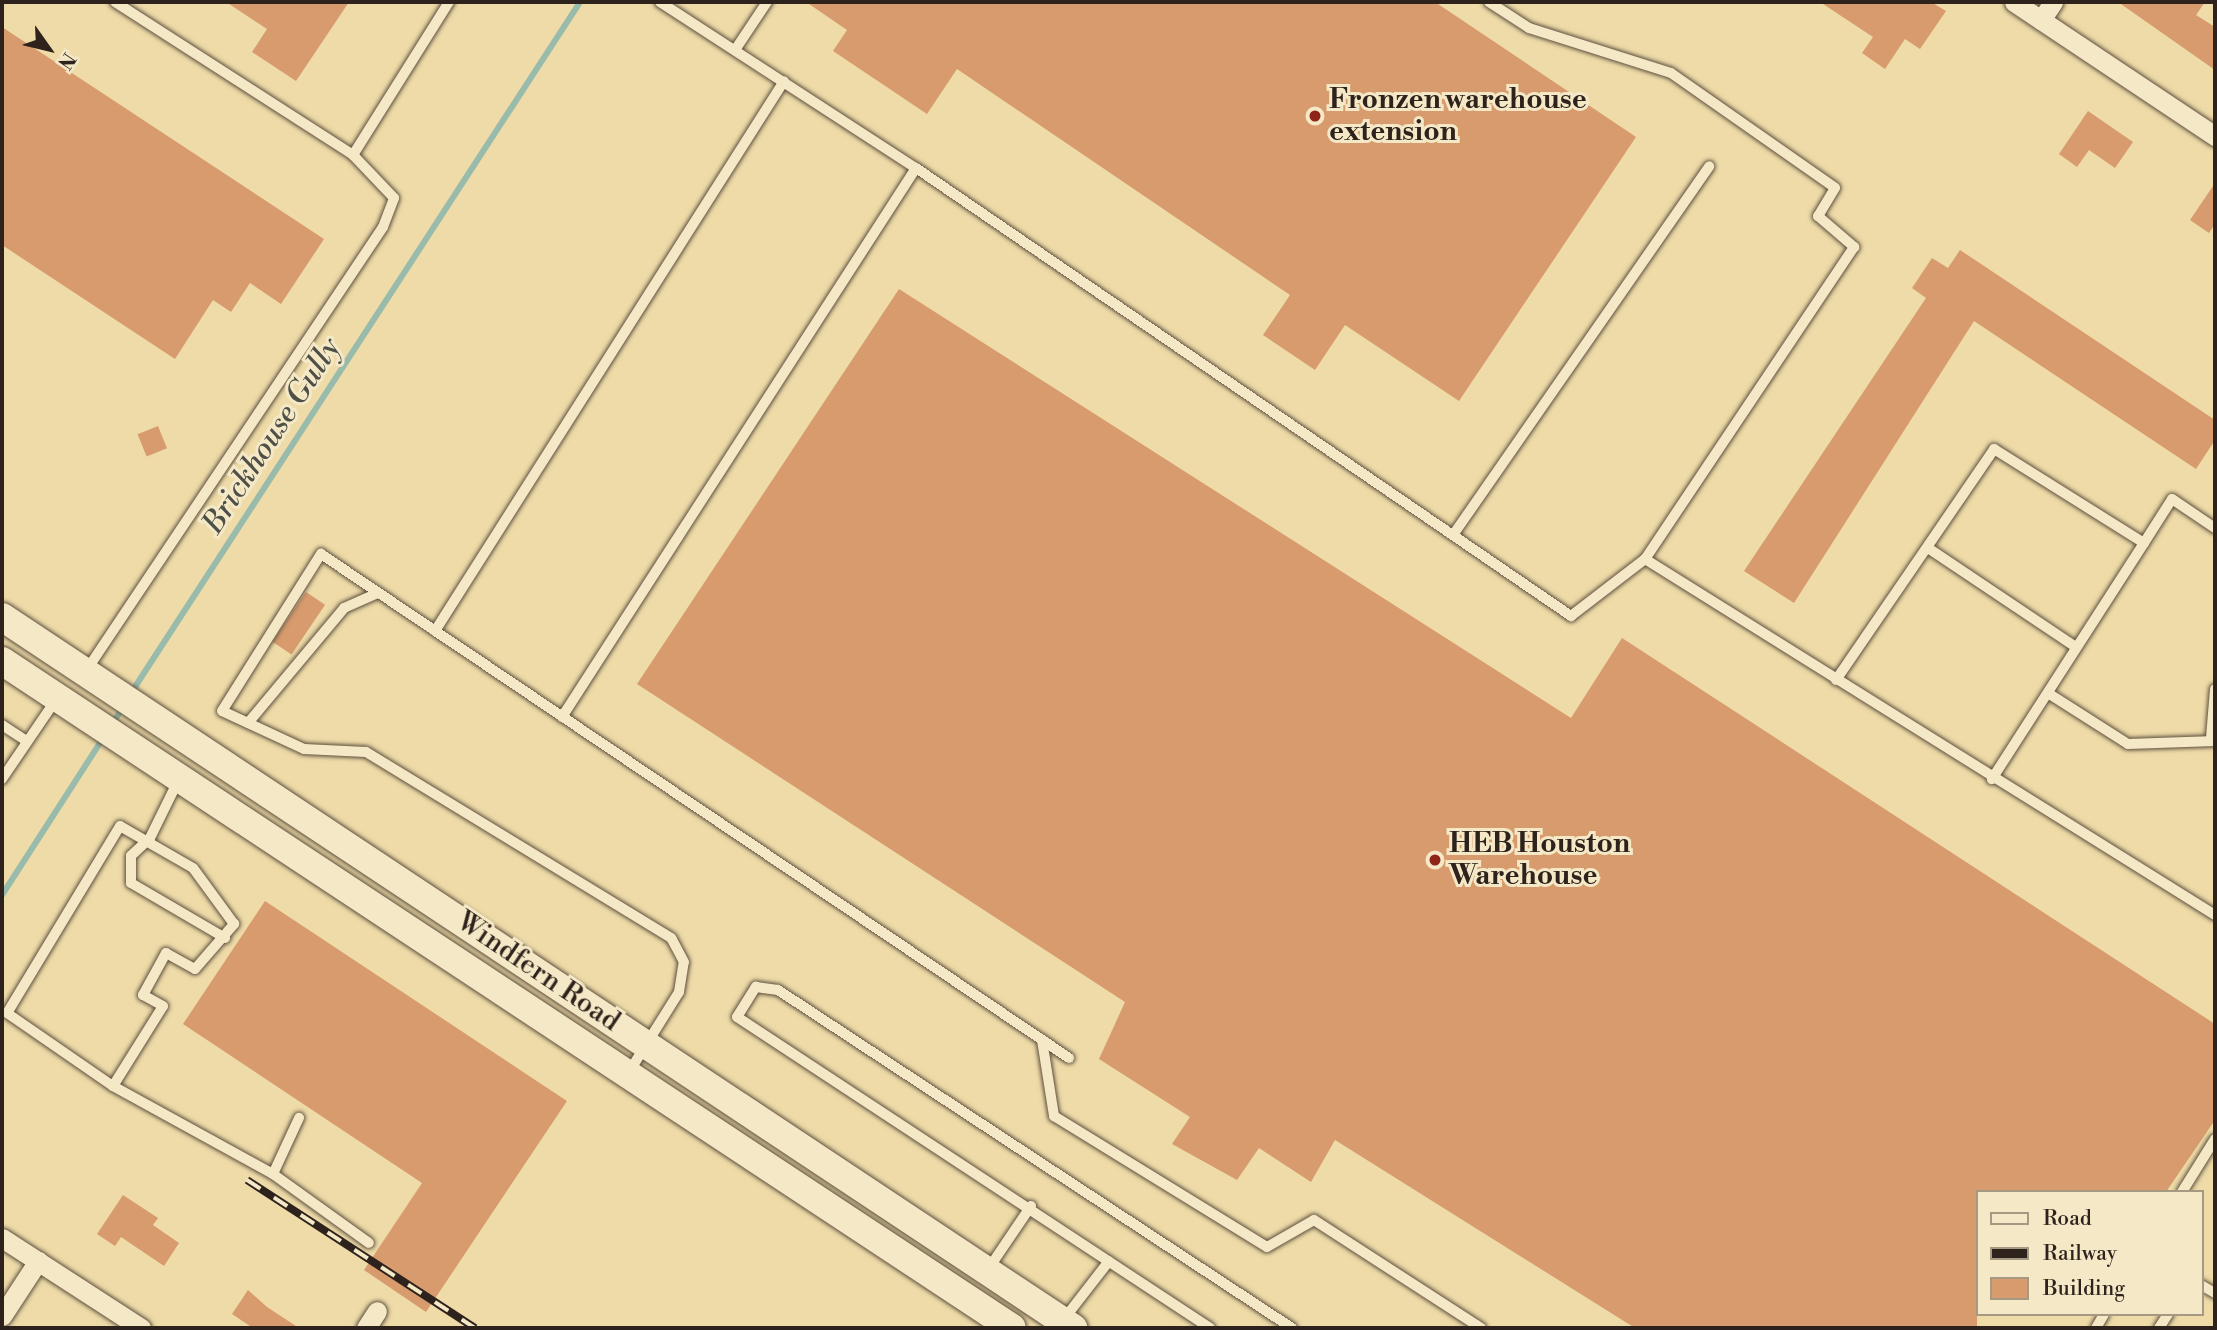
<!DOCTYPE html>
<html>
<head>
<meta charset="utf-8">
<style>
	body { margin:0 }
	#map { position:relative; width:2217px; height:1330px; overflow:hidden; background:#eedba8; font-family:"Libre Bodoni",serif }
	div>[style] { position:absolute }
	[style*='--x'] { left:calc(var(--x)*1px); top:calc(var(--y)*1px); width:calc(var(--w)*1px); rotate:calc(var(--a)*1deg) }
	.stream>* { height:6px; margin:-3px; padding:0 3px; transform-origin:3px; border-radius:3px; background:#99bbac }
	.building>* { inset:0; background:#d79b6e; transform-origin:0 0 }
	.roads { filter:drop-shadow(0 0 2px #5e503f) drop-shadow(0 0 2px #5e503f) }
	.lane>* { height:10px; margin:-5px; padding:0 5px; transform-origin:5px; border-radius:5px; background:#f4e8c6 }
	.street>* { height:19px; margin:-9.5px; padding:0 9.5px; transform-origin:9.5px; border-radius:9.5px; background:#f4e8c6 }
	.secondary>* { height:28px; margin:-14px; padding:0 14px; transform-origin:14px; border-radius:14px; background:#f4e8c6 }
	.rail>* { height:8px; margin-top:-4px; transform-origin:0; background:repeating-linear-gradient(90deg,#f4e8c6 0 16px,#2e221c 0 32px); box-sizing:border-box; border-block:2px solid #2e221c }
	.dots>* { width:19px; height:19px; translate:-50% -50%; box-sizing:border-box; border:4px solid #f4e8c6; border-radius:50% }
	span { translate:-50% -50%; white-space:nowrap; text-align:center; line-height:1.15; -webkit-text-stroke:6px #f4e8c6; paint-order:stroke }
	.poi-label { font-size:28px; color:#2e221c; font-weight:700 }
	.left { translate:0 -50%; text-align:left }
	.street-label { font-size:28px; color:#2e221c }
	.water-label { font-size:30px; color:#4e5047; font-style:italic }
	.frame { position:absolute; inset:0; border:4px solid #2e221c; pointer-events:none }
	.legend { position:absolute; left:1976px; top:1190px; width:228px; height:126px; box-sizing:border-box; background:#f4e8c6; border:2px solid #a59982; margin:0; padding:9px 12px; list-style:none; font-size:21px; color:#2e221c }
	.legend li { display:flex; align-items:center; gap:14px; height:35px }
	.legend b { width:35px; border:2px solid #a59982 }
	.north { position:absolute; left:14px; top:14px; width:70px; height:70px; -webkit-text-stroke:5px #f4e8c6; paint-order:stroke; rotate:124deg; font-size:19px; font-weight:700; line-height:28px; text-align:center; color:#2e221c }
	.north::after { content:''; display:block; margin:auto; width:24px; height:32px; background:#2e221c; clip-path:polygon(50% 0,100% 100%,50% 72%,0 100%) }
</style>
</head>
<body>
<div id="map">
	<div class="stream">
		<div style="--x:131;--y:693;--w:824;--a:-56.98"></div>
		<div style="--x:111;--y:726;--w:25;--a:-58"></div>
		<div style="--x:2;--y:895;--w:187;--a:-57.2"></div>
	</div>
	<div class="building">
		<div style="clip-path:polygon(226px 2px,349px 2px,296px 81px,252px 52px,267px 29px)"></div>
		<div style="clip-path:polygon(806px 2px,1435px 2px,1636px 137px,1459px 401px,1345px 325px,1315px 370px,1263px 335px,1290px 295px,957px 69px,927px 114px,833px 51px,847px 30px)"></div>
		<div style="clip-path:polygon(1820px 2px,1931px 2px,1946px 11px,1920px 49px,1905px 39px,1885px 69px,1862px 53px,1873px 37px)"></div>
		<div style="clip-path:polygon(2118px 2px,2205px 2px,2196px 15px,2215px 27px,2215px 70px)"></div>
		<div style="clip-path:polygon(2px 27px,324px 239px,281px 304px,250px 283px,231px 312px,213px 300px,175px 359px,2px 245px)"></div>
		<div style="clip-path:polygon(2088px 111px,2133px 142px,2115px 168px,2089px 150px,2077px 167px,2059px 154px)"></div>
		<div style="clip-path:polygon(2215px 183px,2215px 224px,2209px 233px,2190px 220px)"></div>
		<div style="clip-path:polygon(1960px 250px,2215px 420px,2215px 440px,2196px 469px,1974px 321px,1794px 603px,1744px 571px,1926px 298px,1912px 288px,1932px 258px,1948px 268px)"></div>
		<div style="clip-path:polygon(899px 289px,1571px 718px,1622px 638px,2215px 1024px,2215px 1120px,2166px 1192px,1977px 1192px,1977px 1328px,1635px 1328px,1335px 1140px,1311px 1182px,1259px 1148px,1237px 1180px,1172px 1144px,1190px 1117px,1099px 1059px,1125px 1002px,637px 684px)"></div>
		<div style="left:158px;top:426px;width:24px;height:22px;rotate:68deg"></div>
		<div style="left:306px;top:592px;width:23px;height:60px;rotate:34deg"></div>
		<div style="clip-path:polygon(265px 901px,567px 1101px,426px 1312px,364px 1270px,422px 1183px,183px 1024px)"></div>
		<div style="clip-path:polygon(123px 1195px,158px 1218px,153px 1225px,179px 1243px,164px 1266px,121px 1237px,115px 1246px,97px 1234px)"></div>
		<div style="clip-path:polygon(248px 1290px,267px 1307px,299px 1328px,253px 1328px,232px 1314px)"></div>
	</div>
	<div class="roads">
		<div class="lane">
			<div style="--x:115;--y:2;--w:283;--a:32.7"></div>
			<div style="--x:660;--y:2;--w:305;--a:33"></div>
			<div style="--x:916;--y:168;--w:794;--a:34.37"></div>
			<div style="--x:1571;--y:616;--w:93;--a:-37.6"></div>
			<div style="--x:1489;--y:2;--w:48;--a:33"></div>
			<div style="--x:1529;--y:28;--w:149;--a:17.6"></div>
			<div style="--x:1671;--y:73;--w:200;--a:35"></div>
			<div style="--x:1835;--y:188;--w:33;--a:121"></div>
			<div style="--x:1818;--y:216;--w:48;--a:40.7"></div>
			<div style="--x:1854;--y:247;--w:376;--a:123.8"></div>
			<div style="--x:1645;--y:559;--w:672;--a:31.99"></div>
			<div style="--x:735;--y:50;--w:58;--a:-56.3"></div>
			<div style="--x:1453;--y:535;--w:449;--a:-55.2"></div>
			<div style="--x:2144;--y:543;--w:52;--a:-57.5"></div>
			<div style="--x:2172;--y:499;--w:52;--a:34"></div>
			<div style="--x:1928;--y:548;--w:174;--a:33.8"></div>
			<div style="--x:435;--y:631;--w:651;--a:-57.6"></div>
			<div style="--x:86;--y:671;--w:534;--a:-56.22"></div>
			<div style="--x:383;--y:227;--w:31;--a:-69"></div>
			<div style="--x:394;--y:198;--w:59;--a:-133.6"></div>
			<div style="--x:353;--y:155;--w:181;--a:-57.9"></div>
			<div style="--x:1836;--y:680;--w:280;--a:-55.6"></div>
			<div style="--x:1994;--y:449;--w:177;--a:32.1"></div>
			<div style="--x:2144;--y:543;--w:281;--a:122.8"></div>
			<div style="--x:2051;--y:695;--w:91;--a:32.5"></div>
			<div style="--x:2128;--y:744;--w:87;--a:-2"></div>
			<div style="--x:562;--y:717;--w:653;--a:-57.19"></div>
			<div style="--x:248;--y:723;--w:150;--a:-50.1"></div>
			<div style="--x:344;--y:608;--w:37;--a:-24"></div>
			<div style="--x:2;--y:725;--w:30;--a:33"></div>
			<div style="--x:2211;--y:738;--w:49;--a:-85.3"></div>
			<div style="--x:2;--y:779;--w:98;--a:-55.8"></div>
			<div style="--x:179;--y:779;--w:66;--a:116.2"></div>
			<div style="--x:150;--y:838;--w:26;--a:137"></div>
			<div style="--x:131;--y:856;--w:27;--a:90"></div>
			<div style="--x:131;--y:883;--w:109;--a:30.3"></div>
			<div style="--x:1042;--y:1040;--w:77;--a:81"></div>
			<div style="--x:1054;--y:1116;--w:250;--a:31.6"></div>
			<div style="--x:1267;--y:1247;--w:54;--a:-29.9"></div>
			<div style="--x:1314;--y:1220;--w:199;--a:32.9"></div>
			<div style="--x:629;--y:1072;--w:94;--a:-58"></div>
			<div style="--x:679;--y:992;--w:30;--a:-81"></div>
			<div style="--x:684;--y:962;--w:27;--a:-118"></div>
			<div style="--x:671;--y:938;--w:357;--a:-148.6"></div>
			<div style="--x:366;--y:752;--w:62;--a:-177.2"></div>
			<div style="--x:304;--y:749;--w:90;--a:-155.1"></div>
			<div style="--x:222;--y:711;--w:186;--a:-57.8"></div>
			<div style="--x:321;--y:554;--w:902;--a:33.97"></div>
			<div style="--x:113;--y:1086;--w:94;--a:-58"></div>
			<div style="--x:163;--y:1006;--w:23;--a:-151"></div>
			<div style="--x:143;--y:995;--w:48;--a:-61.3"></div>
			<div style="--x:166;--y:953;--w:33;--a:29"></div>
			<div style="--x:195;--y:969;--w:60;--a:-49.1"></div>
			<div style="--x:234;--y:924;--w:69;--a:-126.2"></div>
			<div style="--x:193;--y:868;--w:84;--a:-150.1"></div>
			<div style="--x:120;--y:826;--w:218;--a:121.1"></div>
			<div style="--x:7;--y:1013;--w:129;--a:34.6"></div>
			<div style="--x:113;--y:1086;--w:183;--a:28.8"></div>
			<div style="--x:273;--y:1174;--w:118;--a:35.7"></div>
			<div style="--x:273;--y:1174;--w:62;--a:-65.1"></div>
			<div style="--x:2182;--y:1192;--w:62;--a:-58.1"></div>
			<div style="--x:989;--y:1268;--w:75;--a:-55.9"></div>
			<div style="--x:2201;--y:1285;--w:16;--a:30"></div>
			<div style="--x:1064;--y:1319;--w:73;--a:-52.2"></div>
			<div style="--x:1210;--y:1328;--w:566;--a:-146.67"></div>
			<div style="--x:737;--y:1017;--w:36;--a:-58"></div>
			<div style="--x:756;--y:987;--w:22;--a:8"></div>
			<div style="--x:778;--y:990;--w:615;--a:33.33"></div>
			<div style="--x:2096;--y:1328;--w:16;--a:-60"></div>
			<div style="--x:2159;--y:1328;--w:17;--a:-57"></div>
		</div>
		<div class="street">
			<div style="--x:2014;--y:2;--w:242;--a:33.7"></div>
			<div style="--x:2041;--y:20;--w:22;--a:-56"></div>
			<div style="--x:2;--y:1238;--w:166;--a:32.9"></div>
			<div style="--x:2;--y:1316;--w:66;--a:-56.8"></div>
			<div style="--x:366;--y:1328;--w:20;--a:-57"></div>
		</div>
		<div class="secondary">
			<div style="--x:2;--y:617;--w:1286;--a:33.58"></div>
			<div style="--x:2;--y:661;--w:1210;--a:33.44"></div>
		</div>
	</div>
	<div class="rail">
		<div style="--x:247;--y:1180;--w:272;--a:33"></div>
	</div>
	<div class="dots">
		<div style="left:1315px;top:116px;background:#8f2418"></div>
		<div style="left:1435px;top:860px;background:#8f2418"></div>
	</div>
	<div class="poi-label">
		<span class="left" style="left:1329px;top:116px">Fronzen warehouse<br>extension</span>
		<span class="left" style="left:1449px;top:860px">HEB Houston<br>Warehouse</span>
	</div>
	<div class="street-label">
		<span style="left:538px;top:972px;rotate:34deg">Windfern Road</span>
	</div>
	<div class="water-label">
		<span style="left:272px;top:436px;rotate:-57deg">Brickhouse Gully</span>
	</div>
	<div class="frame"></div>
	<ul class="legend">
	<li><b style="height:9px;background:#f4e8c6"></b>Road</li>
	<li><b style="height:9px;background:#2e221c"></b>Railway</li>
	<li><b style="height:19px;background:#d79b6e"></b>Building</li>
	</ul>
	<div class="north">N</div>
</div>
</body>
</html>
